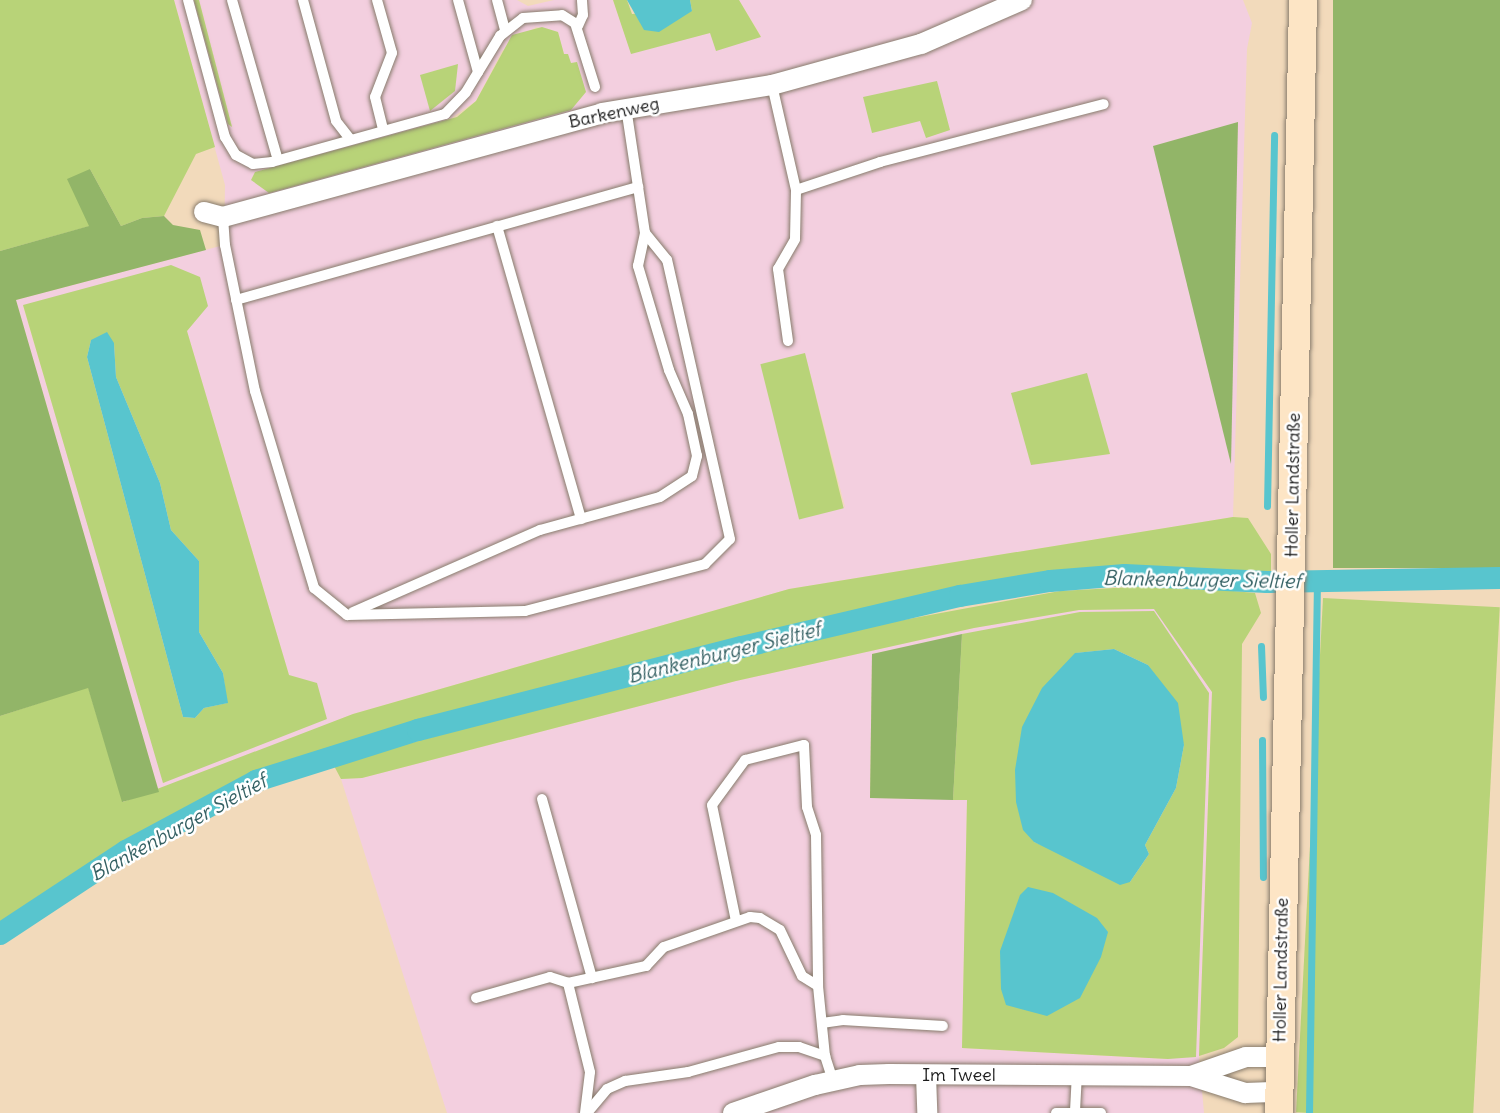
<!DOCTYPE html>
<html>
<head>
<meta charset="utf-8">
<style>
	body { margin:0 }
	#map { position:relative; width:1500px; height:1113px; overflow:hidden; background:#f2dabb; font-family:Delius,sans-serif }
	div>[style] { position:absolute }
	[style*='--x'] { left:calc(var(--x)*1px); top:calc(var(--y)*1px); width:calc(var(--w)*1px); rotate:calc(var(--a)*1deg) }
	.built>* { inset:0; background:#f3cfdf }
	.green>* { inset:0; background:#b8d378; transform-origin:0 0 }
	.forest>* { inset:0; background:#92b568; transform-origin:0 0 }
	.water>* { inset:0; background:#58c5ce }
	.stream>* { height:7px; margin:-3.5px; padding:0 3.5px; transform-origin:3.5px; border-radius:3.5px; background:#58c5ce }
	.canal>* { height:22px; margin:-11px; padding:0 11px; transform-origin:11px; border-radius:11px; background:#58c5ce }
	.roads { filter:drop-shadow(0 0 2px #877b6c) drop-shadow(0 0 2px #877b6c) }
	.lane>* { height:10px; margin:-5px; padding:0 5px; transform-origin:5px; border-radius:5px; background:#fff }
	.street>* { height:20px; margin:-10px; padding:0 10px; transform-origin:10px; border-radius:10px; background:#fff }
	.secondary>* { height:28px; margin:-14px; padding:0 14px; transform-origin:14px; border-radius:14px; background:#fde5c5 }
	span { translate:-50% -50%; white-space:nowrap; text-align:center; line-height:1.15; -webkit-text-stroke:5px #fff; paint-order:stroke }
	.street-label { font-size:18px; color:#1c1c1c }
	.water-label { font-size:20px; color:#346063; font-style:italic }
</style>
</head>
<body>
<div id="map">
	<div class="built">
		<div style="clip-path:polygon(evenodd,174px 0,194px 0,228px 124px,232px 127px,199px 0,517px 0,528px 6px,554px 0,613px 0,631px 53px,710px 33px,761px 36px,739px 0,1243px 0,1252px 23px,1247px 49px,1233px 517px,789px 589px,353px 714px,159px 792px,16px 300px,224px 245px,225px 185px,174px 0,536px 27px,558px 32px,564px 54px,571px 64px,577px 62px,571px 110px,450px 119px,476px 101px,502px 51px,536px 27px,174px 0,23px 306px,207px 306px,187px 331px,289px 675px,164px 783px,23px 306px,174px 0,805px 354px,845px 507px,845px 508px,761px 365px,805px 354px,174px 0,1011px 393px,1098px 414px,1110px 454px,1011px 393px)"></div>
		<div style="clip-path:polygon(evenodd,1155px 608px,1212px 692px,1199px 1056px,1204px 1113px,447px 1113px,341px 779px,362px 778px,736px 681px,974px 628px,1079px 610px,1155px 608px,1080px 612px,1209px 693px,1168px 1059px,962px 1048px,967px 799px,870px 798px,872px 654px,1080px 612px)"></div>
	</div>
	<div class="green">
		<div style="clip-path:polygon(0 0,174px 0,215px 147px,196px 154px,164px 216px,142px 218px,121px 226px,90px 169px,90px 226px,0 251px)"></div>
		<div style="clip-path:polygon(194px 0,199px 0,232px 127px,228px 124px)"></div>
		<div style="clip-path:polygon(613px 0,627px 0,632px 14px,692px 11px,690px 0,739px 0,761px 37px,716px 51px,710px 33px,631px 54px)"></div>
		<div style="clip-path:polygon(542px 27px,558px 32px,564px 54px,568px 54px,571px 63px,577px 62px,586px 92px,571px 110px,269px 193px,251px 180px,255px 172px,457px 117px,476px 101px,512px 35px)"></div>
		<div style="clip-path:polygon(458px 64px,455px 91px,430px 111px,420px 75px)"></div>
		<div style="clip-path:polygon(937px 81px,950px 130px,926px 138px,920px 121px,872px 133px,863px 97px)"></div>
		<div style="clip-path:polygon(evenodd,171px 265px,200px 277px,208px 306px,187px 331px,289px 675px,317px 683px,327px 719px,163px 783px,23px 305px,171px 265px,91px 340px,114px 343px,116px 377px,160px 483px,171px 530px,199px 561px,199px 632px,223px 673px,227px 703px,204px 708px,195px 718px,183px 717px,87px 357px,91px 340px)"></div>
		<div style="left:805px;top:353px;width:160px;height:46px;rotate:76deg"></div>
		<div style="clip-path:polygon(1087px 373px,1110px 454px,1031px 465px,1011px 393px)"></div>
		<div style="clip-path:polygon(1233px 517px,1248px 518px,1271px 554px,1271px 579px,1123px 569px,1005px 584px,758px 636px,535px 694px,258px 772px,128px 841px,0 926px,0 716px,88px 687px,123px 802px,353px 714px,789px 589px)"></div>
		<div style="clip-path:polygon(1168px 585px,1255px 593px,1261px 613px,1242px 644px,1238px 1037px,1224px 1048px,1199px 1056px,1212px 692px,1154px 609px,1079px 610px,974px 628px,736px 681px,362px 778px,341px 779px,333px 764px,713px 661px,854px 629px,1060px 591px)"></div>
		<div style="left:1323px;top:598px;width:177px;height:515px;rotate:3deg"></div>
		<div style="clip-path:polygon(evenodd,1154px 611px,1209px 693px,1196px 1057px,1168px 1059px,962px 1048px,967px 800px,953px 800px,962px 634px,1080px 612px,1154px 611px,1114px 649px,1148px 665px,1184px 745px,1176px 788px,1145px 845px,1149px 854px,1130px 882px,1034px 842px,1076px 653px,1114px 649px)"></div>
	</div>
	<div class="forest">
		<div style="left:1333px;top:0;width:167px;height:568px"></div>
		<div style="clip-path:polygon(1238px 122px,1231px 464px,1153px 146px)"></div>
		<div style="clip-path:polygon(90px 169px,121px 226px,142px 218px,164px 216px,173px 225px,200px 230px,206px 250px,16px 300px,159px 792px,122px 802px,88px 688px,0 716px,0 251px,89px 226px,67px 179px)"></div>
		<div style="clip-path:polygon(962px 634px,953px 800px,870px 798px,872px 654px)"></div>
	</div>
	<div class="water">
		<div style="clip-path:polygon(627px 0,690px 0,692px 11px,659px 32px,644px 30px)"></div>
		<div style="clip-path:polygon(107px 332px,114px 343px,116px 377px,160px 483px,171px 530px,199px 561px,199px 632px,223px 673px,228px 703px,204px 708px,195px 718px,183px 717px,87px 357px,91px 340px)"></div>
		<div style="clip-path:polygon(1114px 649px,1148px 665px,1178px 703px,1184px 745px,1176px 788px,1145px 845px,1149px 854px,1130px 882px,1120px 885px,1034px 842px,1023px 830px,1016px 802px,1015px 770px,1022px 727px,1042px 688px,1075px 653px)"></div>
		<div style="clip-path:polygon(1028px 887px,1053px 893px,1097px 918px,1108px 932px,1101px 957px,1080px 998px,1047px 1016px,1006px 1005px,1001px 989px,1000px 951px,1020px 895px)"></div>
	</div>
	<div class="stream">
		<div style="--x:1267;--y:506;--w:371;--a:-88.9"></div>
		<div style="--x:1261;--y:646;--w:51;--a:87.8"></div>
		<div style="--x:1262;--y:740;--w:137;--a:89.6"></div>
		<div style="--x:1309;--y:1113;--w:531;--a:-89.14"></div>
	</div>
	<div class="canal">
		<div style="--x:0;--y:934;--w:151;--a:-33.4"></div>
		<div style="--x:126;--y:851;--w:148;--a:-28.3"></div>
		<div style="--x:256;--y:781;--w:170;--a:-17.5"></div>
		<div style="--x:418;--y:730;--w:334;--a:-14.4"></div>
		<div style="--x:742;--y:647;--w:224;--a:-13.2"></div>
		<div style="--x:960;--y:596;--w:91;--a:-9.5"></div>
		<div style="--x:1050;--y:581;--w:75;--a:-4.6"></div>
		<div style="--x:1125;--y:575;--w:142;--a:2.8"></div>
		<div style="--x:1267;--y:582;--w:233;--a:-1"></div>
	</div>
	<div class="roads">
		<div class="lane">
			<div style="--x:188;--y:0;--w:142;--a:74.9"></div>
			<div style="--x:225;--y:137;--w:21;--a:59"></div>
			<div style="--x:236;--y:155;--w:19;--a:28"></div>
			<div style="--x:253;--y:164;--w:19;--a:-6"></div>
			<div style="--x:272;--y:162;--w:180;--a:-15.5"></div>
			<div style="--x:445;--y:114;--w:30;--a:-46"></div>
			<div style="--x:466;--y:92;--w:66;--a:-58.7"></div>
			<div style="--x:500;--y:36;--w:29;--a:-38"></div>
			<div style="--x:523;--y:18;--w:39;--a:-4"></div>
			<div style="--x:562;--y:15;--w:15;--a:32"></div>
			<div style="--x:575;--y:23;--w:67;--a:72.6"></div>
			<div style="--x:232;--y:0;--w:166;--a:74"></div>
			<div style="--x:303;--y:0;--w:125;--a:74.7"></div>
			<div style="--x:336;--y:121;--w:23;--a:52"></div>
			<div style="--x:377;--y:0;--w:55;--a:74.2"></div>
			<div style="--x:392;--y:53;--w:47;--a:111.1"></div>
			<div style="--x:375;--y:97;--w:34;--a:76"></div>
			<div style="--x:458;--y:0;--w:75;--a:74.5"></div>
			<div style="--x:497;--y:0;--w:31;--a:75"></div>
			<div style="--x:578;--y:26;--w:12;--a:-66"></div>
			<div style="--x:583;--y:15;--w:15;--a:-94"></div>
			<div style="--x:772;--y:85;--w:108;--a:77.1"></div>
			<div style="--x:796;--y:190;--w:89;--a:-18.4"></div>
			<div style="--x:880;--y:162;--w:231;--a:-14.5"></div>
			<div style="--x:223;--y:217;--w:28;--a:86"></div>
			<div style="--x:225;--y:245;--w:149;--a:78.4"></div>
			<div style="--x:255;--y:391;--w:206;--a:73.3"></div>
			<div style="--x:314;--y:588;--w:43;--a:39.3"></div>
			<div style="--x:347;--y:615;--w:178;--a:-1.3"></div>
			<div style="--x:525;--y:611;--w:186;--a:-14.6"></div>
			<div style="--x:705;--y:564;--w:35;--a:-45"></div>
			<div style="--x:730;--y:539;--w:286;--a:-102.7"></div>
			<div style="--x:667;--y:260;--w:35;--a:-129"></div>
			<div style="--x:497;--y:226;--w:305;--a:74"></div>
			<div style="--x:236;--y:300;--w:418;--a:-15.7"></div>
			<div style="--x:788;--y:341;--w:73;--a:-97.9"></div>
			<div style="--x:778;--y:269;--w:34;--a:-60"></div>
			<div style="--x:795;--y:239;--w:49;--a:-88.8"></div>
			<div style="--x:353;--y:612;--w:204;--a:-23.7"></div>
			<div style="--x:540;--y:530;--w:124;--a:-15.4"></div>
			<div style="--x:660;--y:497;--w:38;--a:-33"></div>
			<div style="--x:692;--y:476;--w:21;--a:-76"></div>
			<div style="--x:697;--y:456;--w:43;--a:-102.1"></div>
			<div style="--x:688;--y:414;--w:48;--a:-113.4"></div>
			<div style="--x:669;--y:370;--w:109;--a:-106.6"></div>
			<div style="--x:638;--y:266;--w:34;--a:-78"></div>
			<div style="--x:645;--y:233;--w:126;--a:-98.6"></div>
			<div style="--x:542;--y:799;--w:186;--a:74.4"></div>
			<div style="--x:736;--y:921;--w:118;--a:-101.7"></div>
			<div style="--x:712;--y:805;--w:56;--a:-53.7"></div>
			<div style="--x:745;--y:760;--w:61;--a:-14.3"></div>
			<div style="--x:804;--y:745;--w:62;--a:87.2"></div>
			<div style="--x:807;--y:807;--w:29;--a:72"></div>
			<div style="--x:816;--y:835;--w:151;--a:89.2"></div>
			<div style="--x:818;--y:986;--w:70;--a:84.3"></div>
			<div style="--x:825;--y:1056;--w:26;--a:72"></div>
			<div style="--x:476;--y:998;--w:77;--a:-15.8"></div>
			<div style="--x:550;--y:977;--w:19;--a:18"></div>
			<div style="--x:822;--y:1023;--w:21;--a:-8"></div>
			<div style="--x:843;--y:1020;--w:100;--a:3.4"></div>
			<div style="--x:1075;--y:1111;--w:37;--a:-87"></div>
			<div style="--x:585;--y:1113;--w:41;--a:-83"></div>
			<div style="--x:590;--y:1072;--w:92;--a:-103.9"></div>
			<div style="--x:568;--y:983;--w:80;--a:-12.3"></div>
			<div style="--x:646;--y:966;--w:26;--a:-47"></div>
			<div style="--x:664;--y:947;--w:91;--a:-19.2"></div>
			<div style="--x:750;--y:917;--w:10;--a:6"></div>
			<div style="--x:760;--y:918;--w:23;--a:31"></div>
			<div style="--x:780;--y:930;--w:51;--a:64.4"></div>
			<div style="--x:802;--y:976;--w:19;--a:32"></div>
			<div style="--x:587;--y:1113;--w:31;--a:-50"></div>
			<div style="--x:607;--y:1089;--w:20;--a:-24"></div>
			<div style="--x:625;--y:1081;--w:64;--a:-8.1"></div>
			<div style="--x:688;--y:1072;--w:94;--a:-15.4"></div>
			<div style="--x:779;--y:1047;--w:20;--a:0"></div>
			<div style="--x:799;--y:1047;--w:28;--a:19"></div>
			<div style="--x:1056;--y:1113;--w:45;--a:0"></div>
		</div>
		<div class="street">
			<div style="--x:204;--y:212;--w:20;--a:15"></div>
			<div style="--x:223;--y:217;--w:393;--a:-15.3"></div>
			<div style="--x:602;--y:113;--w:172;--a:-9.4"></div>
			<div style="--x:772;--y:85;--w:155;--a:-15.4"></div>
			<div style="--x:921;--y:44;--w:110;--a:-23.5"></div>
			<div style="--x:926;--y:1075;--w:38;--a:88"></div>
			<div style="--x:1191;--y:1076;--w:58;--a:-19.1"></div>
			<div style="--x:1246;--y:1057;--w:33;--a:0"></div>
			<div style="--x:733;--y:1113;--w:87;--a:-18.9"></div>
			<div style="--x:815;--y:1085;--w:46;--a:-12.5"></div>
			<div style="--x:860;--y:1075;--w:29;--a:-2"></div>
			<div style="--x:889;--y:1074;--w:302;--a:0.4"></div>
			<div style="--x:1191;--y:1076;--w:57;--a:17.5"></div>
			<div style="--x:1245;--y:1093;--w:34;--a:-2"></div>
		</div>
		<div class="secondary">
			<div style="--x:1279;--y:1113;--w:1113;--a:-88.76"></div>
		</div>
	</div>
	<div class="street-label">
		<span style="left:614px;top:113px;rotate:-12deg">Barkenweg</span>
		<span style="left:1293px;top:485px;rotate:-89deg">Holler Landstraße</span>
		<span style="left:1281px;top:970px;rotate:-89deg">Holler Landstraße</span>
		<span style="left:959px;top:1075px">Im Tweel</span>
	</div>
	<div class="water-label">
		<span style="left:1202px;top:579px;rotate:1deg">Blankenburger Sieltief</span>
		<span style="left:724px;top:652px;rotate:-14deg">Blankenburger Sieltief</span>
		<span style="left:178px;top:827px;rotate:-29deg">Blankenburger Sieltief</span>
	</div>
</div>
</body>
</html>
